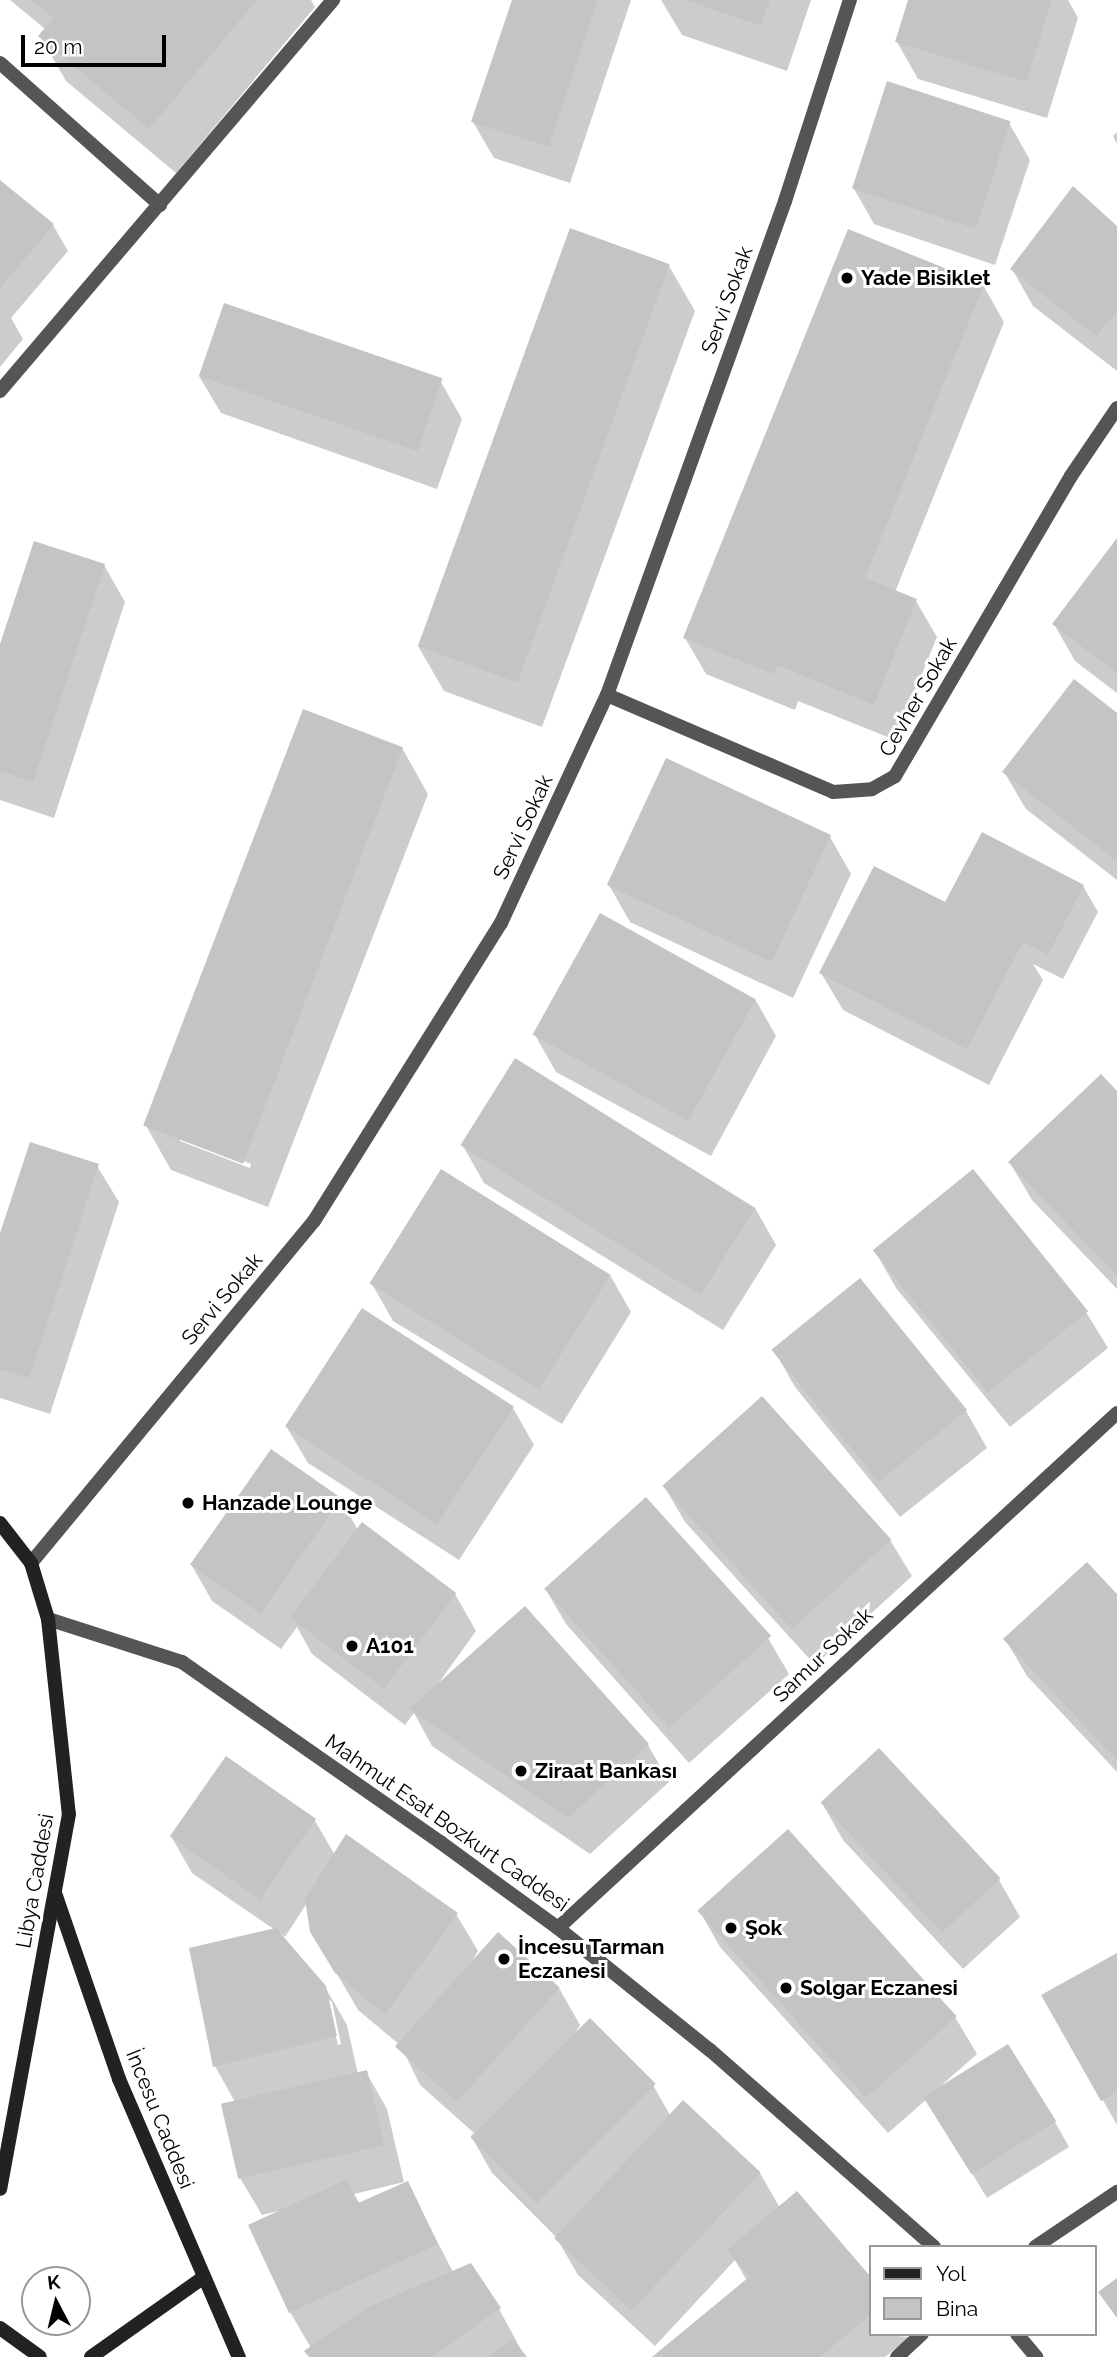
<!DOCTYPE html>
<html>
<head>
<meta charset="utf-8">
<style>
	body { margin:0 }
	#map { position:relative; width:1117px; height:2357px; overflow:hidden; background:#fff; font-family:Raleway,sans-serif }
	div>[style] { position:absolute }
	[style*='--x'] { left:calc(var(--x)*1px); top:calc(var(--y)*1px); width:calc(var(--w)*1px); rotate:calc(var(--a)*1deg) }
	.shadow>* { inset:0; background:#0003 }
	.building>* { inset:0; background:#c4c4c4; transform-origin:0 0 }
	.minor>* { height:14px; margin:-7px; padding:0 7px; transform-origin:7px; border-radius:7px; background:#555 }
	.tertiary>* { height:14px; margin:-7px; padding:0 7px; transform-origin:7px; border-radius:7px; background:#555 }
	.secondary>* { height:14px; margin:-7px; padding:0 7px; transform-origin:7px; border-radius:7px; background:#222 }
	.dots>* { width:19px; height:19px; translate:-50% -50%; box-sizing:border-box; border:4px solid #fff; border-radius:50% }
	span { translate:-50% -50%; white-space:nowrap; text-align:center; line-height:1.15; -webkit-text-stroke:6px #fff; paint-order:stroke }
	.poi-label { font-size:21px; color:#000; font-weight:700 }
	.left { translate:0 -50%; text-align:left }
	.street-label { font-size:21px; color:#000 }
	.legend { position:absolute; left:869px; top:2245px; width:228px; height:91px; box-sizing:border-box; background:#fff; border:2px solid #999; margin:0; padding:9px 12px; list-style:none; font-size:21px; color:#000 }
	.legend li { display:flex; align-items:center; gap:14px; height:35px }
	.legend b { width:35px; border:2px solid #999 }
	.north { position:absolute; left:21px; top:2266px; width:70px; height:70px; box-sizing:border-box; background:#fff; border:2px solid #999; border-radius:50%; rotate:353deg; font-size:19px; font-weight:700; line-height:28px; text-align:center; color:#000 }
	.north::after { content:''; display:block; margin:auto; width:24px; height:32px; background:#000; clip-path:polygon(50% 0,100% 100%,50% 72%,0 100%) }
	.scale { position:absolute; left:21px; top:35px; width:145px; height:32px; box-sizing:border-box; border:4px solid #000; border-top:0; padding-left:9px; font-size:21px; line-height:24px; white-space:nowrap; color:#000; -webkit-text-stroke:5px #fff; paint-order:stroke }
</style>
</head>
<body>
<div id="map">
	<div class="shadow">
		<div style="clip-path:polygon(10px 0,311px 0,315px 7px,176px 173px,66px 81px,40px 36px,45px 29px)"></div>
		<div style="clip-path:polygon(514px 0,631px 0,570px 183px,494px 158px,473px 122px)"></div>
		<div style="clip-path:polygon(661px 0,811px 0,787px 71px,682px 35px)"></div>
		<div style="clip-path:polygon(910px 0,1068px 0,1078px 18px,1047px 118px,918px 79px,897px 42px)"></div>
		<div style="clip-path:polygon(1009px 123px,1030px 160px,995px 265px,874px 224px,853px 187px)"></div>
		<div style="clip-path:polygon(1117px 132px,1117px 144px,1113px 136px)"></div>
		<div style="clip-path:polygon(0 182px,53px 225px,68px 251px,11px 318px,23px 339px,0 367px)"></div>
		<div style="clip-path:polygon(1117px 228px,1117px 371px,1033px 306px,1012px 269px)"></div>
		<div style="clip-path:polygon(669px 266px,695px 311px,542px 727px,444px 691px,418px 646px)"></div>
		<div style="clip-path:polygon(983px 285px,1004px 322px,895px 592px,916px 601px,937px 637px,895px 740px,798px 701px,795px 710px,706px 674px,685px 638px)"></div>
		<div style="clip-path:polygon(199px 376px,441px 382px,462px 419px,437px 489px,221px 413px)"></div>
		<div style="clip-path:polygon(1117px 541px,1117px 693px,1075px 661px,1054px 624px)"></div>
		<div style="clip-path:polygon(104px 565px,125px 602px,54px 818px,0 800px,0 649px)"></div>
		<div style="clip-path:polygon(1117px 715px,1117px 880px,1026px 809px,1004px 772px)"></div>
		<div style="clip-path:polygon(evenodd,402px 748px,428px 794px,268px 1207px,171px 1170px,145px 1124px,402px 748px,180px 1137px,251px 1164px,250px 1168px,180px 1141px,180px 1137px)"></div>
		<div style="clip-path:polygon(830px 837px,851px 874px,793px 998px,630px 922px,609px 885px)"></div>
		<div style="clip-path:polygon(1083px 886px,1098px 912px,1063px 979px,1033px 964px,1043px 980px,989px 1085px,843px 1010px,821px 973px,949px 907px)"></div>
		<div style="clip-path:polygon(755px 999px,776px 1036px,711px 1156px,556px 1072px,535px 1035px)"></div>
		<div style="clip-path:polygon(516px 1061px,755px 1208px,776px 1245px,723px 1330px,484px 1183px,463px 1146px)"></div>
		<div style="clip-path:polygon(1117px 1093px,1117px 1289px,1032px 1200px,1010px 1163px)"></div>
		<div style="clip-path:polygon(97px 1166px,119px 1202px,50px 1414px,0 1398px,0 1238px)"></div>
		<div style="clip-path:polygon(875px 1251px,1086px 1312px,1108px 1348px,1010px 1427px,896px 1288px)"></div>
		<div style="clip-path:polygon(610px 1275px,631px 1312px,562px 1424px,393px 1321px,372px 1284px)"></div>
		<div style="clip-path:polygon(860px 1281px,966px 1411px,987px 1448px,900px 1517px,795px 1387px,774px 1350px)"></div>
		<div style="clip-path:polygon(362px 1310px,513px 1408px,534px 1445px,459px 1560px,308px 1463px,286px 1426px)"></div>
		<div style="clip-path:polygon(664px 1486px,890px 1540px,912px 1576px,815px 1665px,685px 1522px)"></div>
		<div style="clip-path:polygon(340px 1499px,358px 1530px,455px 1594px,476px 1631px,435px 1688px,525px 1608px,648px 1745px,669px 1782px,590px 1854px,432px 1746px,414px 1713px,405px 1725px,312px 1654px,297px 1627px,281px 1649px,212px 1601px,191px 1564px)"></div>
		<div style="clip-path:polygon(545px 1588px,768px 1638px,789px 1674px,689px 1763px,566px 1624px)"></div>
		<div style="clip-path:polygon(1117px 1597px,1117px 1772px,1027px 1676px,1005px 1639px)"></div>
		<div style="clip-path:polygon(evenodd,226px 1758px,315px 1821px,335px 1855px,456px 1914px,478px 1951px,467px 1970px,559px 1988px,580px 2025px,574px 2036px,653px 2085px,670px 2115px,683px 2102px,760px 2173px,780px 2208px,797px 2193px,870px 2279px,870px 2334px,910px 2337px,885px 2357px,654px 2357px,747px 2281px,735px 2260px,655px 2346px,578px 2275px,556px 2237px,492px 2173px,471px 2136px,474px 2133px,420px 2085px,401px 2046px,358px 2010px,312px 1931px,307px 1903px,285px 1937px,279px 1932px,325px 1987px,347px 2025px,358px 2074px,366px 2072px,387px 2109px,404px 2182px,354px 2194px,360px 2204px,407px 2183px,453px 2272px,499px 2309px,525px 2357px,310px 2357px,311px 2348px,290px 2312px,278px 2211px,262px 2215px,240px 2178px,235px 2102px,215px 2066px,275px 1930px,192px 1873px,171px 1836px,226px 1758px,327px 1998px,332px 2002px,341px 2044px,338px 2045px,327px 1998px)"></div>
		<div style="clip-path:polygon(822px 1803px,999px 1880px,1020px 1917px,963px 1969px,843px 1840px)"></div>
		<div style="clip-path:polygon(699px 1910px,955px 2017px,977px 2054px,943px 2084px,1055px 2122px,1069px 2147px,987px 2198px,927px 2099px,888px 2133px,720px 1947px)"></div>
		<div style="clip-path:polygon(1117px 1955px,1117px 2125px,1044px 1996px)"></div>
	</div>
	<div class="building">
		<div style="clip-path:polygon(31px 0,257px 0,149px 129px,38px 36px,53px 18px)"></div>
		<div style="clip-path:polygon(512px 0,598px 0,549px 147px,471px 122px)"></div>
		<div style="clip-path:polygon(686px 0,770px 0,761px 26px)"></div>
		<div style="clip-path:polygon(908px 0,1052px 0,1026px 82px,895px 42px)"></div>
		<div style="left:887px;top:81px;width:130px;height:113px;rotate:18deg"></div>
		<div style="clip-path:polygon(0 180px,54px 224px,0 288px)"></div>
		<div style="clip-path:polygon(1073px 186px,1117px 226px,1117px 312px,1096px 336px,1010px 269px)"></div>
		<div style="left:570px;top:228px;width:106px;height:445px;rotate:20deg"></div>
		<div style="clip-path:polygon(848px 229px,984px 284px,865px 578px,917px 599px,874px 705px,777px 665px,774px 674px,683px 638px)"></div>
		<div style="left:224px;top:303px;width:231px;height:77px;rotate:19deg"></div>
		<div style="clip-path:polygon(1117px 538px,1117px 673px,1052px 624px)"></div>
		<div style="clip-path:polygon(34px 541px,105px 564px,33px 782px,0 771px,0 644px)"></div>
		<div style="clip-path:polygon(1074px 679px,1117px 713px,1117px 861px,1002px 772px)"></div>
		<div style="left:303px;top:709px;width:107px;height:446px;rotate:21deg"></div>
		<div style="left:666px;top:758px;width:182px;height:140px;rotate:25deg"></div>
		<div style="clip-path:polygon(982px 832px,1084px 885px,1048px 955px,1023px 942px,967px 1049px,819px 973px,874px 866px,945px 902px)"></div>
		<div style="left:600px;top:913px;width:178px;height:139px;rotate:29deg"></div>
		<div style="left:515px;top:1058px;width:283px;height:103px;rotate:32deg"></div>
		<div style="clip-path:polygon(1101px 1074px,1117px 1091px,1117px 1276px,1008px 1162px)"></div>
		<div style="clip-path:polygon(30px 1142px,99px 1164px,29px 1378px,0 1369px,0 1233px)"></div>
		<div style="left:441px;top:1169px;width:200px;height:135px;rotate:32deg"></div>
		<div style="left:973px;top:1169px;width:183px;height:129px;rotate:51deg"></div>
		<div style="left:860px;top:1278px;width:170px;height:114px;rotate:51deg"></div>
		<div style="left:362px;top:1308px;width:181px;height:141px;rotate:33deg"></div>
		<div style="left:762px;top:1396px;width:193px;height:134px;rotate:48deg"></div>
		<div style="left:271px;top:1449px;width:86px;height:141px;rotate:35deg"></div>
		<div style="left:646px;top:1497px;width:187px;height:137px;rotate:48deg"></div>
		<div style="left:362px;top:1522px;width:118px;height:120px;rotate:37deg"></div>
		<div style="clip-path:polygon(1087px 1562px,1117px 1594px,1117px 1760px,1003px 1639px)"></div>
		<div style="clip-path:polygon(525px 1606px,649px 1744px,568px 1818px,409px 1709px)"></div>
		<div style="left:879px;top:1748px;width:178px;height:80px;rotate:47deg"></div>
		<div style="left:226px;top:1756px;width:110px;height:98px;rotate:35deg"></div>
		<div style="left:788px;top:1829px;width:252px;height:122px;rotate:48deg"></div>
		<div style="clip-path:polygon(346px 1834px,458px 1913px,385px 2015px,335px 1973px,310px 1932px,305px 1899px)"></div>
		<div style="clip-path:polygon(276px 1928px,326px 1986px,337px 2036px,213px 2067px,189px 1948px)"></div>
		<div style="left:498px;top:1932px;width:83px;height:154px;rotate:42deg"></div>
		<div style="clip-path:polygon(1117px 1953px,1117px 2092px,1101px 2101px,1041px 1995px)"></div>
		<div style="left:590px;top:2018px;width:93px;height:169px;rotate:45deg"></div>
		<div style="left:1008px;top:2044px;width:91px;height:100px;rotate:58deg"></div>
		<div style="left:367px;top:2070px;width:77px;height:150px;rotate:77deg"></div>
		<div style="left:683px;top:2100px;width:106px;height:189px;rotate:43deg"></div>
		<div style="clip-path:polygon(347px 2179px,358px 2203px,408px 2181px,438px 2244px,289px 2313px,248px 2225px)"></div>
		<div style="clip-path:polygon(797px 2191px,870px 2276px,870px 2315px,820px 2357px,652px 2357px,749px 2277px,727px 2250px)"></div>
		<div style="clip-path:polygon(471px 2263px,501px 2308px,431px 2357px,309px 2357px,304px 2351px,366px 2308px)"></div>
		<div style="clip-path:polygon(1117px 2278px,1117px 2318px,1098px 2292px)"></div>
		<div style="clip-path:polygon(512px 2338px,527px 2357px,488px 2357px)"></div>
	</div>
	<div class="minor">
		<div style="--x:0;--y:63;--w:214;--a:41.6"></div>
		<div style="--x:0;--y:391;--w:514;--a:-49.58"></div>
		<div style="--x:607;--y:695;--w:246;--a:23.2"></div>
		<div style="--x:833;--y:792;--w:39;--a:-4"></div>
		<div style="--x:872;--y:789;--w:26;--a:-29"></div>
		<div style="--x:895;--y:776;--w:348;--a:-59.6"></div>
		<div style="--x:1071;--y:476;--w:82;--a:-55.9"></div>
		<div style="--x:31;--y:1563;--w:444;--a:-50.4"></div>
		<div style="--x:314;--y:1221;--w:352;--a:-57.9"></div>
		<div style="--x:501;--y:923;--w:251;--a:-65.1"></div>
		<div style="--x:607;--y:695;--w:525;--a:-70.18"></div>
		<div style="--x:785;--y:201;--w:211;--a:-72.1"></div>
		<div style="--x:558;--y:1928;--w:760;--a:-42.65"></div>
		<div style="--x:1035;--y:2247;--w:99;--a:-33.9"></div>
		<div style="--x:897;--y:2357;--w:34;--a:-43"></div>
	</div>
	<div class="tertiary">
		<div style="--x:48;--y:1619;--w:141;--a:17.8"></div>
		<div style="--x:182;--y:1662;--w:315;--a:34.9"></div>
		<div style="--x:440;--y:1842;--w:146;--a:36.1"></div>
		<div style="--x:558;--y:1928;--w:195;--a:38.8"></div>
		<div style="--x:710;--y:2050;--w:298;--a:41.3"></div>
		<div style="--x:1017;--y:2334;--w:30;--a:50"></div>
	</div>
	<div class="secondary">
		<div style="--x:0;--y:1523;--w:51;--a:52.2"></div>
		<div style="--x:31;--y:1563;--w:59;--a:73.1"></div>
		<div style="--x:48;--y:1619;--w:196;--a:83.9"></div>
		<div style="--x:69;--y:1814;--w:381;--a:100.4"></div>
		<div style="--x:55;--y:1893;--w:197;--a:71"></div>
		<div style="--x:119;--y:2079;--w:303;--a:66.7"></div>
		<div style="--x:0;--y:2328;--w:49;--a:35.9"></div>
		<div style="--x:91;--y:2357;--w:138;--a:-35.3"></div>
	</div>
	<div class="dots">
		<div style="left:847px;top:278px;background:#000"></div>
		<div style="left:188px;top:1503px;background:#000"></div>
		<div style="left:352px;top:1646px;background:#000"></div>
		<div style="left:521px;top:1771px;background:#000"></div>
		<div style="left:731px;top:1928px;background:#000"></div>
		<div style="left:504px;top:1959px;background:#000"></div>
		<div style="left:786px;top:1988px;background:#000"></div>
	</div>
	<div class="poi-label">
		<span class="left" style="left:861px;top:278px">Yade Bisiklet</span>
		<span class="left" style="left:202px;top:1503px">Hanzade Lounge</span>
		<span class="left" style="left:366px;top:1646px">A101</span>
		<span class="left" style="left:535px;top:1771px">Ziraat Bankası</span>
		<span class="left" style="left:745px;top:1928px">Şok</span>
		<span class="left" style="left:518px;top:1959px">İncesu Tarman<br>Eczanesi</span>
		<span class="left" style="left:800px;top:1988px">Solgar Eczanesi</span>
	</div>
	<div class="street-label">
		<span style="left:727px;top:300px;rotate:-70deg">Servi Sokak</span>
		<span style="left:918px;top:697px;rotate:-60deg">Cevher Sokak</span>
		<span style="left:523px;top:827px;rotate:-65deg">Servi Sokak</span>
		<span style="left:222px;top:1299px;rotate:-50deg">Servi Sokak</span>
		<span style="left:823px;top:1655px;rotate:-43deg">Samur Sokak</span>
		<span style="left:447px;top:1823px;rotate:35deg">Mahmut Esat Bozkurt Caddesi</span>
		<span style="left:35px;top:1881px;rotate:-80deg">Libya Caddesi</span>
		<span style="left:160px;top:2119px;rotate:68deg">İncesu Caddesi</span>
	</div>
	<ul class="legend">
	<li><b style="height:9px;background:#222"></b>Yol</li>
	<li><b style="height:19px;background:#c4c4c4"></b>Bina</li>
	</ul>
	<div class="north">K</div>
	<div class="scale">20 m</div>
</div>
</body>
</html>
